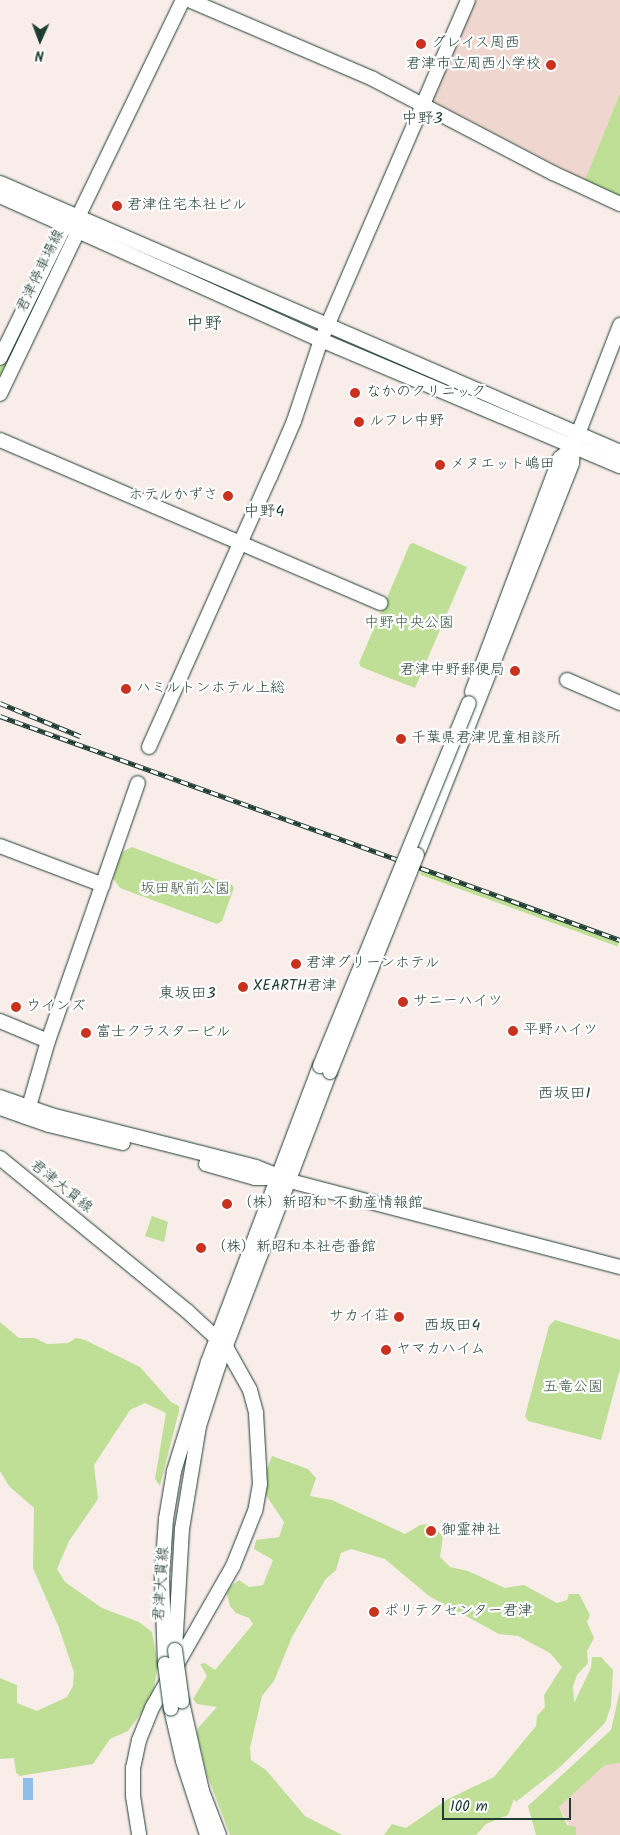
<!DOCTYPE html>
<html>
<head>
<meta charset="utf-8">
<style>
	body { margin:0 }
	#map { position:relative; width:620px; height:1835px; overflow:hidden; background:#f8ede9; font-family:Kalam,"Klee One",sans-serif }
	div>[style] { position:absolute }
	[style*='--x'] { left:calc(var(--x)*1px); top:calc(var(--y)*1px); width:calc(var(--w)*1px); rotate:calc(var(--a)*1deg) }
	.built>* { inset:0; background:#efd7cf }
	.green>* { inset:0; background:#bfdf97; transform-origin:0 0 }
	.water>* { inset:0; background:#8dbde8; transform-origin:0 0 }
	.roads { filter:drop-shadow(0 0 1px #1f3d34) drop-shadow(0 0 1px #1f3d34) }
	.secondary>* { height:14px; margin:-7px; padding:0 7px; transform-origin:7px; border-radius:7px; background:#fff }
	.rail>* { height:4.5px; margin-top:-2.25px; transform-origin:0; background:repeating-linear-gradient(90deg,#fff 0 8px,#1f3d34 0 16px); box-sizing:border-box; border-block:1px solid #1f3d34 }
	.bridges { filter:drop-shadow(0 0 1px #1f3d34) drop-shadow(0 0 1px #1f3d34) }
	.secondary-bridge>* { height:14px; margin:-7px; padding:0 7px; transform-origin:7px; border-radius:7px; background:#fff }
	.dots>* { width:14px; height:14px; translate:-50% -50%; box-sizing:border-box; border:2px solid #fff; border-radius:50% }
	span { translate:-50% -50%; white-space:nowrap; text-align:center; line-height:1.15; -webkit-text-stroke:4.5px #fff; paint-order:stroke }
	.poi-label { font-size:15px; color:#1f3d34 }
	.left { translate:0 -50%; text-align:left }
	.right { translate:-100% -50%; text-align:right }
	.street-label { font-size:15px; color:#1f3d34 }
	.park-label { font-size:15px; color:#3f5d48 }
	.neighbourhood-label { font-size:16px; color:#1f3d34 }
	.quarter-label { font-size:18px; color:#1f3d34 }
	.north { position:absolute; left:15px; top:15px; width:50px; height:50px; -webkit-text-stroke:4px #fff; paint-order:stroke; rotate:182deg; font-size:14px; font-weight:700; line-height:20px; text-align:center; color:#1f3d34 }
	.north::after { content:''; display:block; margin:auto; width:18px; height:22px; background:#1f3d34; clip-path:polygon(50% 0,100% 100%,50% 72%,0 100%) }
	.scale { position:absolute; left:442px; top:1798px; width:129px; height:22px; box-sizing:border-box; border:2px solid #1f3d34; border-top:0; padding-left:6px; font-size:15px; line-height:18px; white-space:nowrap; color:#1f3d34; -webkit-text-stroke:4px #fff; paint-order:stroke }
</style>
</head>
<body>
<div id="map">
	<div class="built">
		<div style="clip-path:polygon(473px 0,620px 0,620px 93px,585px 180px,432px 101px,431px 97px)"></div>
		<div style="clip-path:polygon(620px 1756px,620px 1835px,575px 1835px,559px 1807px,605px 1765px)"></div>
	</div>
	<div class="green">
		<div style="clip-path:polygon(620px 93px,620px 196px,585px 180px)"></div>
		<div style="clip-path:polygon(63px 242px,67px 244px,0 383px,0 368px)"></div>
		<div style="clip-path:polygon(413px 543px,467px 567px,415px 688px,361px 667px,359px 663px,410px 544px)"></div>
		<div style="clip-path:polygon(132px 847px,232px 885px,234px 888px,222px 921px,217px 924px,120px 888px,113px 878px,122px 852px)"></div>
		<div style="left:422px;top:870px;width:210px;height:5px;rotate:20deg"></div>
		<div style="clip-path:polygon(152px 1216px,168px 1222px,164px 1242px,145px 1236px)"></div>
		<div style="clip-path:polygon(555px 1320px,620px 1340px,620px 1369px,601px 1440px,528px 1421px,525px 1416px,549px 1326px)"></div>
		<div style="clip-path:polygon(0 1322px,19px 1338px,35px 1338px,47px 1344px,68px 1343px,76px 1338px,85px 1340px,140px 1367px,171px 1402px,179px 1406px,179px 1411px,160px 1486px,155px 1479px,166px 1413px,145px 1403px,130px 1410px,94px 1465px,98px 1499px,69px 1541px,57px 1569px,65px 1582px,102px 1608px,139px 1622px,152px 1632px,158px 1666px,152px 1698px,128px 1731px,110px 1739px,93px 1764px,20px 1776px,16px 1773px,14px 1758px,0 1759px,0 1678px,17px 1685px,17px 1703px,37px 1711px,67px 1697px,73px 1686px,74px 1672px,59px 1628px,33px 1568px,34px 1508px,9px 1486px,0 1471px)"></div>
		<div style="clip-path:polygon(272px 1456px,308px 1469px,316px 1478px,310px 1496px,332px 1500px,405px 1534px,420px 1525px,431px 1524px,443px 1536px,440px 1557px,450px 1567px,468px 1571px,505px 1588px,524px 1585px,557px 1603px,567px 1600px,569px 1594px,579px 1594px,590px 1615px,587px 1622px,594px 1638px,587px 1651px,588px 1663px,577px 1675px,573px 1686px,574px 1703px,591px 1668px,592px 1657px,601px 1657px,613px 1670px,611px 1706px,605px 1723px,559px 1768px,516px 1802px,514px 1799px,508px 1815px,486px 1824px,476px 1835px,384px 1835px,392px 1824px,406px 1828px,448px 1799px,494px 1777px,536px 1726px,537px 1716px,545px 1707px,544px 1695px,562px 1667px,550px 1653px,518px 1636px,499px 1634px,429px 1596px,385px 1559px,351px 1549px,341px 1553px,336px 1570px,325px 1580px,292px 1637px,274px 1681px,262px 1696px,250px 1748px,251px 1760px,266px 1770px,305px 1816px,342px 1835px,230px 1835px,207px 1775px,197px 1733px,198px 1728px,217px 1707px,197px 1704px,193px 1699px,207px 1676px,200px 1664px,205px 1663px,215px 1670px,253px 1624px,249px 1618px,236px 1613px,230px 1606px,227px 1594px,230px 1587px,239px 1580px,249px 1587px,263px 1585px,273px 1560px,254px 1549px,256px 1540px,279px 1537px,284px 1522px,264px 1492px,265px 1474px)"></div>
		<div style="clip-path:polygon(620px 1690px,620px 1763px,605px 1765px,559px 1807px,567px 1825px,576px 1827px,576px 1835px,536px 1835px,528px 1806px,611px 1730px)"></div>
	</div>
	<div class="water">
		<div style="left:23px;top:1778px;width:10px;height:22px"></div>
	</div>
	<div class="roads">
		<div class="secondary">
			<div style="--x:189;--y:0;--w:200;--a:23.2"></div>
			<div style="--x:373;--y:79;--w:203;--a:27.6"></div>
			<div style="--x:553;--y:173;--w:74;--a:24.8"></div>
			<div style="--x:0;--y:183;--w:676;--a:23.45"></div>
			<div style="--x:0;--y:196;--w:352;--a:24.2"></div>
			<div style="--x:321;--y:340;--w:324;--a:22.9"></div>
			<div style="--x:0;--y:358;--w:150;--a:-63.9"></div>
			<div style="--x:66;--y:223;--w:7;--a:-34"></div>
			<div style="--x:0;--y:394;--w:183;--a:-64.4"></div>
			<div style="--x:79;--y:229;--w:14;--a:-90"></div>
			<div style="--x:79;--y:215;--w:239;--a:-64.2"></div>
			<div style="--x:0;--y:440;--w:414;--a:23.2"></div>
			<div style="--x:567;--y:680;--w:58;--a:23.5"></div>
			<div style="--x:472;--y:692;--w:250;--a:-69.4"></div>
			<div style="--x:560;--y:458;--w:17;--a:-40"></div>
			<div style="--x:149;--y:747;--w:296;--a:-65.9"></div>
			<div style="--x:270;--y:477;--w:61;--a:-66.8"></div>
			<div style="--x:294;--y:421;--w:85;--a:-71.6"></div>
			<div style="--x:321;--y:340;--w:370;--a:-66.6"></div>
			<div style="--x:0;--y:846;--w:110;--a:20.7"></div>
			<div style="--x:419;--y:850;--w:416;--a:-68.4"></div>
			<div style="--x:572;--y:463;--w:16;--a:-86"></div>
			<div style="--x:573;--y:447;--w:131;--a:-68.9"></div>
			<div style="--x:0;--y:1021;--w:52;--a:22.6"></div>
			<div style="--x:0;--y:1097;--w:54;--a:19.4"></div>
			<div style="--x:51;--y:1115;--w:211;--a:14.2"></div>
			<div style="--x:256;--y:1167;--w:37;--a:22"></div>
			<div style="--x:290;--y:1181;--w:341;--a:14.6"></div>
			<div style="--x:0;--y:1108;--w:52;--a:19.1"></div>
			<div style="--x:49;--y:1125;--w:76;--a:13.7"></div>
			<div style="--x:26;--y:1117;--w:79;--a:-73.9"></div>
			<div style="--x:48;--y:1041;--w:273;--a:-70.8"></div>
			<div style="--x:0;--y:1158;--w:242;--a:39.3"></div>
			<div style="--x:187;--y:1311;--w:53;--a:42.7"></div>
			<div style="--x:226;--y:1347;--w:49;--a:60.8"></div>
			<div style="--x:250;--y:1390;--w:24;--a:75"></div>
			<div style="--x:256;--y:1413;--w:71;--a:86.8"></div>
			<div style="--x:260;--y:1484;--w:27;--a:100"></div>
			<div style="--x:255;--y:1511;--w:59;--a:111.8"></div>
			<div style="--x:233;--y:1566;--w:163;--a:119.7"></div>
			<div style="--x:152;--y:1708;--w:35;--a:112"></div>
			<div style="--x:139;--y:1740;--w:29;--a:102"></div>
			<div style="--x:133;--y:1768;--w:28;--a:90"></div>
			<div style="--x:133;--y:1796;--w:39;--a:81"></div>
			<div style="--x:206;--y:1164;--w:51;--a:15.9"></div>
			<div style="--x:255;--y:1178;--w:18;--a:0"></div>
			<div style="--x:175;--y:1650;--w:121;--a:-86.7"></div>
			<div style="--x:182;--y:1529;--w:104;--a:-80.6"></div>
			<div style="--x:199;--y:1426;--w:65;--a:-72.1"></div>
			<div style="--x:219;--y:1364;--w:312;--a:-69.2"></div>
			<div style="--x:165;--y:1664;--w:88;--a:-92"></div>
			<div style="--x:162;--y:1576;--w:57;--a:-86"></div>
			<div style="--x:166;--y:1519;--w:49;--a:-80.5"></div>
			<div style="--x:174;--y:1471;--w:114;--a:-72.7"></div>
			<div style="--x:208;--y:1362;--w:316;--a:-69.3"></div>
			<div style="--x:182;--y:1702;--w:91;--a:77.3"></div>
			<div style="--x:202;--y:1791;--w:47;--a:68.9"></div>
			<div style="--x:171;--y:1709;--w:53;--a:77"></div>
			<div style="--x:183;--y:1761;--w:78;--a:72"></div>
		</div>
	</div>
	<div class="rail">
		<div style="--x:0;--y:703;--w:87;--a:22.4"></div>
		<div style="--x:0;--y:716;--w:659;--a:19.86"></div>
	</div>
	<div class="bridges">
		<div class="secondary-bridge">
			<div style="--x:320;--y:1066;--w:392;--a:-67.7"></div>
			<div style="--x:330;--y:1072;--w:234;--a:-68.2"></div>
			<div style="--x:175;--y:1650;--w:52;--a:82.3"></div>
			<div style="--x:165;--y:1664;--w:45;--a:82.4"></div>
		</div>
	</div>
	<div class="dots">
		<div style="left:421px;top:44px;background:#c8321e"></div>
		<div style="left:551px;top:65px;background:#c8321e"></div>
		<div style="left:117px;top:206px;background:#c8321e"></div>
		<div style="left:355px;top:393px;background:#c8321e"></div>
		<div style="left:359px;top:422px;background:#c8321e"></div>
		<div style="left:440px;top:465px;background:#c8321e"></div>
		<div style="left:228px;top:496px;background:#c8321e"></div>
		<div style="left:515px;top:671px;background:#c8321e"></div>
		<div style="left:126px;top:689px;background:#c8321e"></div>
		<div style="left:401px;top:739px;background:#c8321e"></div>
		<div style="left:296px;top:964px;background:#c8321e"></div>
		<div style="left:243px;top:987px;background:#c8321e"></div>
		<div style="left:403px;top:1002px;background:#c8321e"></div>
		<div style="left:16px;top:1007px;background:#c8321e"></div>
		<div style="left:513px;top:1031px;background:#c8321e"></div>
		<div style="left:86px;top:1033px;background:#c8321e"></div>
		<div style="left:227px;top:1204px;background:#c8321e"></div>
		<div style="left:201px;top:1248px;background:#c8321e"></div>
		<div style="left:399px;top:1317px;background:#c8321e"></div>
		<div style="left:386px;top:1350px;background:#c8321e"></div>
		<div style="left:431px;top:1531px;background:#c8321e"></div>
		<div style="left:374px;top:1612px;background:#c8321e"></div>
	</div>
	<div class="poi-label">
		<span class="left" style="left:431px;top:44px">グレイス周西</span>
		<span class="right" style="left:541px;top:65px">君津市立周西小学校</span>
		<span class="left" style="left:127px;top:206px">君津住宅本社ビル</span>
		<span class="left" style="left:366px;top:393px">なかのクリニック</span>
		<span class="left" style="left:369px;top:422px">ルフレ中野</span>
		<span class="left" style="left:450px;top:465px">メヌエット嶋田</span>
		<span class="right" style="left:218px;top:496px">ホテルかずさ</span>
		<span class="right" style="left:505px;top:671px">君津中野郵便局</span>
		<span class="left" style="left:136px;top:689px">ハミルトンホテル上総</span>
		<span class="left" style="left:411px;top:739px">千葉県君津児童相談所</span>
		<span class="left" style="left:306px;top:964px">君津グリーンホテル</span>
		<span class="left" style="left:253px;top:987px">XEARTH君津</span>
		<span class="left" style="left:413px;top:1002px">サニーハイツ</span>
		<span class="left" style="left:26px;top:1007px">ウインズ</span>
		<span class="left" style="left:523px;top:1031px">平野ハイツ</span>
		<span class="left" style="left:96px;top:1033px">富士クラスタービル</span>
		<span class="left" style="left:237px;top:1204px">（株）新昭和 不動産情報館</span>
		<span class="left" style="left:211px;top:1248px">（株）新昭和本社壱番館</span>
		<span class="right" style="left:389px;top:1317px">サカイ荘</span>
		<span class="left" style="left:396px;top:1350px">ヤマカハイム</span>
		<span class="left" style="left:441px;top:1531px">御霊神社</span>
		<span class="left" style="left:384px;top:1612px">ポリテクセンター君津</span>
	</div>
	<div class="street-label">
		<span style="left:41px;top:271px;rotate:-64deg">君津停車場線</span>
		<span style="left:61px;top:1187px;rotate:39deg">君津大貫線</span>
		<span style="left:162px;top:1584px;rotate:-86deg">君津大貫線</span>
	</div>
	<div class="park-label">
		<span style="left:409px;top:624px">中野中央公園</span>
		<span style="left:185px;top:890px">坂田駅前公園</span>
		<span style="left:573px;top:1388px">五竜公園</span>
	</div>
	<div class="neighbourhood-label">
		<span style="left:422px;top:119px">中野3</span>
		<span style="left:264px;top:512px">中野4</span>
		<span style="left:187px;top:994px">東坂田3</span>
		<span style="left:564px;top:1094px">西坂田1</span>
		<span style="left:452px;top:1326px">西坂田4</span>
	</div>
	<div class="quarter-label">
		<span style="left:204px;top:325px">中野</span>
	</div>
	<div class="north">N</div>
	<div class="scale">100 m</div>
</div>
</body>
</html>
